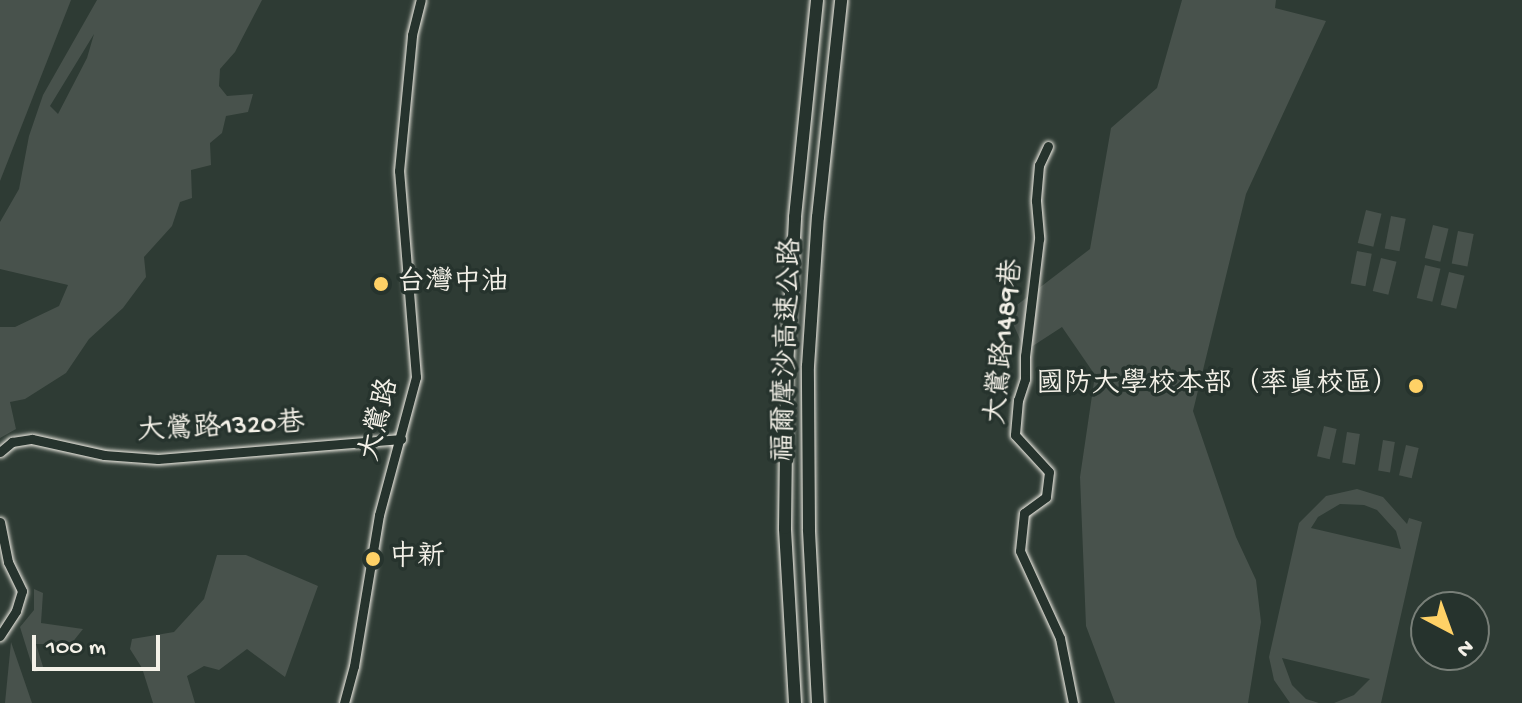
<!DOCTYPE html>
<html>
<head>
<meta charset="utf-8">
<style>
	body { margin:0 }
	#map { position:relative; width:1522px; height:703px; overflow:hidden; background:#2e3b34; font-family:"Gochi Hand","LXGW WenKai TC",sans-serif }
	div>[style] { position:absolute }
	[style*='--x'] { left:calc(var(--x)*1px); top:calc(var(--y)*1px); width:calc(var(--w)*1px); rotate:calc(var(--a)*1deg) }
	.green>* { inset:0; background:#48524c; transform-origin:0 0 }
	.roads { filter:drop-shadow(0 0 2px #f4f1e8) drop-shadow(0 0 2px #f4f1e8) }
	.minor>* { height:9px; margin:-4.5px; padding:0 4.5px; transform-origin:4.5px; border-radius:4.5px; background:#26332d }
	.highway>* { height:12px; margin:-6px; padding:0 6px; transform-origin:6px; border-radius:6px; background:#26332d }
	.dots>* { width:22px; height:22px; translate:-50% -50%; box-sizing:border-box; border:4px solid #26332d; border-radius:50% }
	span { translate:-50% -50%; white-space:nowrap; text-align:center; line-height:1.15; -webkit-text-stroke:7px #26332d; paint-order:stroke }
	.poi-label { font-size:28px; color:#f4f1e8 }
	.left { translate:0 -50%; text-align:left }
	.right { translate:-100% -50%; text-align:right }
	.street-label { font-size:28px; color:#f4f1e8 }
	.north { position:absolute; left:1410px; top:591px; width:80px; height:80px; box-sizing:border-box; background:#26332d; border:2px solid #787f78; border-radius:50%; rotate:139deg; font-size:22px; font-weight:700; line-height:32px; text-align:center; color:#f4f1e8 }
	.north::after { content:''; display:block; margin:auto; width:28px; height:36px; background:#ffd166; clip-path:polygon(50% 0,100% 100%,50% 72%,0 100%) }
	.scale { position:absolute; left:32px; top:635px; width:128px; height:36px; box-sizing:border-box; border:4px solid #f4f1e8; border-top:0; padding-left:10px; font-size:24px; line-height:28px; white-space:nowrap; color:#f4f1e8; -webkit-text-stroke:6px #26332d; paint-order:stroke }
</style>
</head>
<body>
<div id="map">
	<div class="green">
		<div style="clip-path:polygon(0 0,71px 0,0 181px)"></div>
		<div style="clip-path:polygon(evenodd,97px 0,262px 0,235px 52px,220px 69px,219px 86px,227px 96px,253px 94px,248px 112px,226px 116px,222px 133px,210px 143px,211px 165px,191px 170px,192px 198px,180px 202px,172px 226px,144px 257px,146px 277px,123px 308px,89px 339px,66px 373px,25px 399px,10px 402px,16px 429px,0 438px,0 327px,15px 327px,59px 306px,68px 285px,0 269px,0 222px,19px 189px,29px 136px,43px 95px,97px 0,94px 34px,87px 58px,58px 114px,50px 106px,94px 34px)"></div>
		<div style="clip-path:polygon(1182px 0,1276px 0,1275px 8px,1326px 21px,1246px 194px,1193px 411px,1236px 537px,1256px 580px,1261px 622px,1248px 703px,1115px 703px,1086px 626px,1080px 477px,1095px 375px,1062px 327px,1025px 351px,1008px 312px,1090px 249px,1111px 128px,1157px 88px)"></div>
		<div style="left:1366px;top:210px;width:16px;height:34px;rotate:14deg"></div>
		<div style="left:1391px;top:216px;width:15px;height:33px;rotate:11deg"></div>
		<div style="left:1433px;top:225px;width:16px;height:34px;rotate:14deg"></div>
		<div style="left:1458px;top:231px;width:16px;height:33px;rotate:11deg"></div>
		<div style="left:1357px;top:251px;width:15px;height:33px;rotate:11deg"></div>
		<div style="left:1381px;top:258px;width:16px;height:34px;rotate:14deg"></div>
		<div style="left:1425px;top:265px;width:16px;height:34px;rotate:14deg"></div>
		<div style="left:1449px;top:272px;width:16px;height:34px;rotate:14deg"></div>
		<div style="left:1324px;top:426px;width:13px;height:31px;rotate:13deg"></div>
		<div style="left:1347px;top:432px;width:13px;height:31px;rotate:9deg"></div>
		<div style="left:1383px;top:440px;width:12px;height:31px;rotate:9deg"></div>
		<div style="left:1406px;top:445px;width:13px;height:31px;rotate:13deg"></div>
		<div style="clip-path:polygon(evenodd,1357px 489px,1383px 497px,1407px 524px,1409px 518px,1422px 522px,1381px 703px,1334px 703px,1354px 695px,1370px 679px,1282px 658px,1292px 685px,1306px 699px,1319px 703px,1290px 703px,1274px 680px,1269px 657px,1299px 523px,1326px 496px,1357px 489px,1340px 504px,1364px 505px,1377px 510px,1396px 531px,1401px 549px,1311px 528px,1318px 517px,1340px 504px)"></div>
		<div style="clip-path:polygon(217px 555px,246px 555px,318px 586px,285px 677px,247px 649px,219px 670px,204px 666px,187px 676px,195px 703px,153px 703px,142px 668px,130px 649px,132px 639px,174px 632px,204px 599px)"></div>
		<div style="clip-path:polygon(34px 589px,43px 593px,41px 623px,83px 629px,71px 644px,36px 644px,44px 670px,34px 672px,20px 627px,34px 610px)"></div>
		<div style="clip-path:polygon(11px 642px,32px 703px,5px 703px)"></div>
	</div>
	<div class="roads">
		<div class="minor">
			<div style="--x:1048;--y:146;--w:21;--a:115"></div>
			<div style="--x:1039;--y:165;--w:36;--a:95"></div>
			<div style="--x:1036;--y:201;--w:38;--a:85"></div>
			<div style="--x:1039;--y:239;--w:118;--a:96.8"></div>
			<div style="--x:1025;--y:356;--w:23;--a:90"></div>
			<div style="--x:1025;--y:379;--w:22;--a:108"></div>
			<div style="--x:1018;--y:400;--w:35;--a:95"></div>
			<div style="--x:1015;--y:435;--w:50;--a:47.4"></div>
			<div style="--x:1049;--y:472;--w:25;--a:97"></div>
			<div style="--x:1046;--y:497;--w:27;--a:144"></div>
			<div style="--x:1024;--y:513;--w:38;--a:96"></div>
			<div style="--x:1020;--y:551;--w:96;--a:65.3"></div>
			<div style="--x:1060;--y:638;--w:66;--a:78.7"></div>
			<div style="--x:0;--y:452;--w:16;--a:-40"></div>
			<div style="--x:12;--y:442;--w:20;--a:-9"></div>
			<div style="--x:32;--y:439;--w:74;--a:12.5"></div>
			<div style="--x:104;--y:455;--w:54;--a:4.2"></div>
			<div style="--x:158;--y:459;--w:244;--a:-4.7"></div>
			<div style="--x:0;--y:522;--w:41;--a:78.7"></div>
			<div style="--x:8;--y:562;--w:32;--a:64"></div>
			<div style="--x:22;--y:591;--w:21;--a:107"></div>
			<div style="--x:16;--y:611;--w:30;--a:123"></div>
			<div style="--x:344;--y:703;--w:38;--a:-75"></div>
			<div style="--x:354;--y:666;--w:153;--a:-80.6"></div>
			<div style="--x:379;--y:515;--w:143;--a:-75"></div>
			<div style="--x:416;--y:377;--w:207;--a:-94.7"></div>
			<div style="--x:399;--y:171;--w:137;--a:-84.5"></div>
			<div style="--x:412;--y:35;--w:36;--a:-76"></div>
		</div>
		<div class="highway">
			<div style="--x:795;--y:703;--w:175;--a:-93.3"></div>
			<div style="--x:785;--y:528;--w:161;--a:-89.3"></div>
			<div style="--x:787;--y:367;--w:150;--a:-86.9"></div>
			<div style="--x:795;--y:217;--w:218;--a:-84.2"></div>
			<div style="--x:818;--y:703;--w:174;--a:-93"></div>
			<div style="--x:809;--y:529;--w:163;--a:-90.4"></div>
			<div style="--x:808;--y:366;--w:149;--a:-86.2"></div>
			<div style="--x:818;--y:217;--w:218;--a:-83.9"></div>
		</div>
	</div>
	<div class="dots">
		<div style="left:381px;top:284px;background:#ffd166"></div>
		<div style="left:1416px;top:386px;background:#ffd166"></div>
		<div style="left:373px;top:559px;background:#ffd166"></div>
	</div>
	<div class="poi-label">
		<span class="left" style="left:397px;top:284px">台灣中油</span>
		<span class="right" style="left:1400px;top:386px">國防大學校本部（率真校區）</span>
		<span class="left" style="left:389px;top:559px">中新</span>
	</div>
	<div class="street-label">
		<span style="left:1006px;top:342px;rotate:-84deg">大鶯路1489巷</span>
		<span style="left:789px;top:350px;rotate:-88deg">福爾摩沙高速公路</span>
		<span style="left:381px;top:420px;rotate:-76deg">大鶯路</span>
		<span style="left:221px;top:429px;rotate:-3deg">大鶯路1320巷</span>
	</div>
	<div class="north">N</div>
	<div class="scale">100 m</div>
</div>
</body>
</html>
